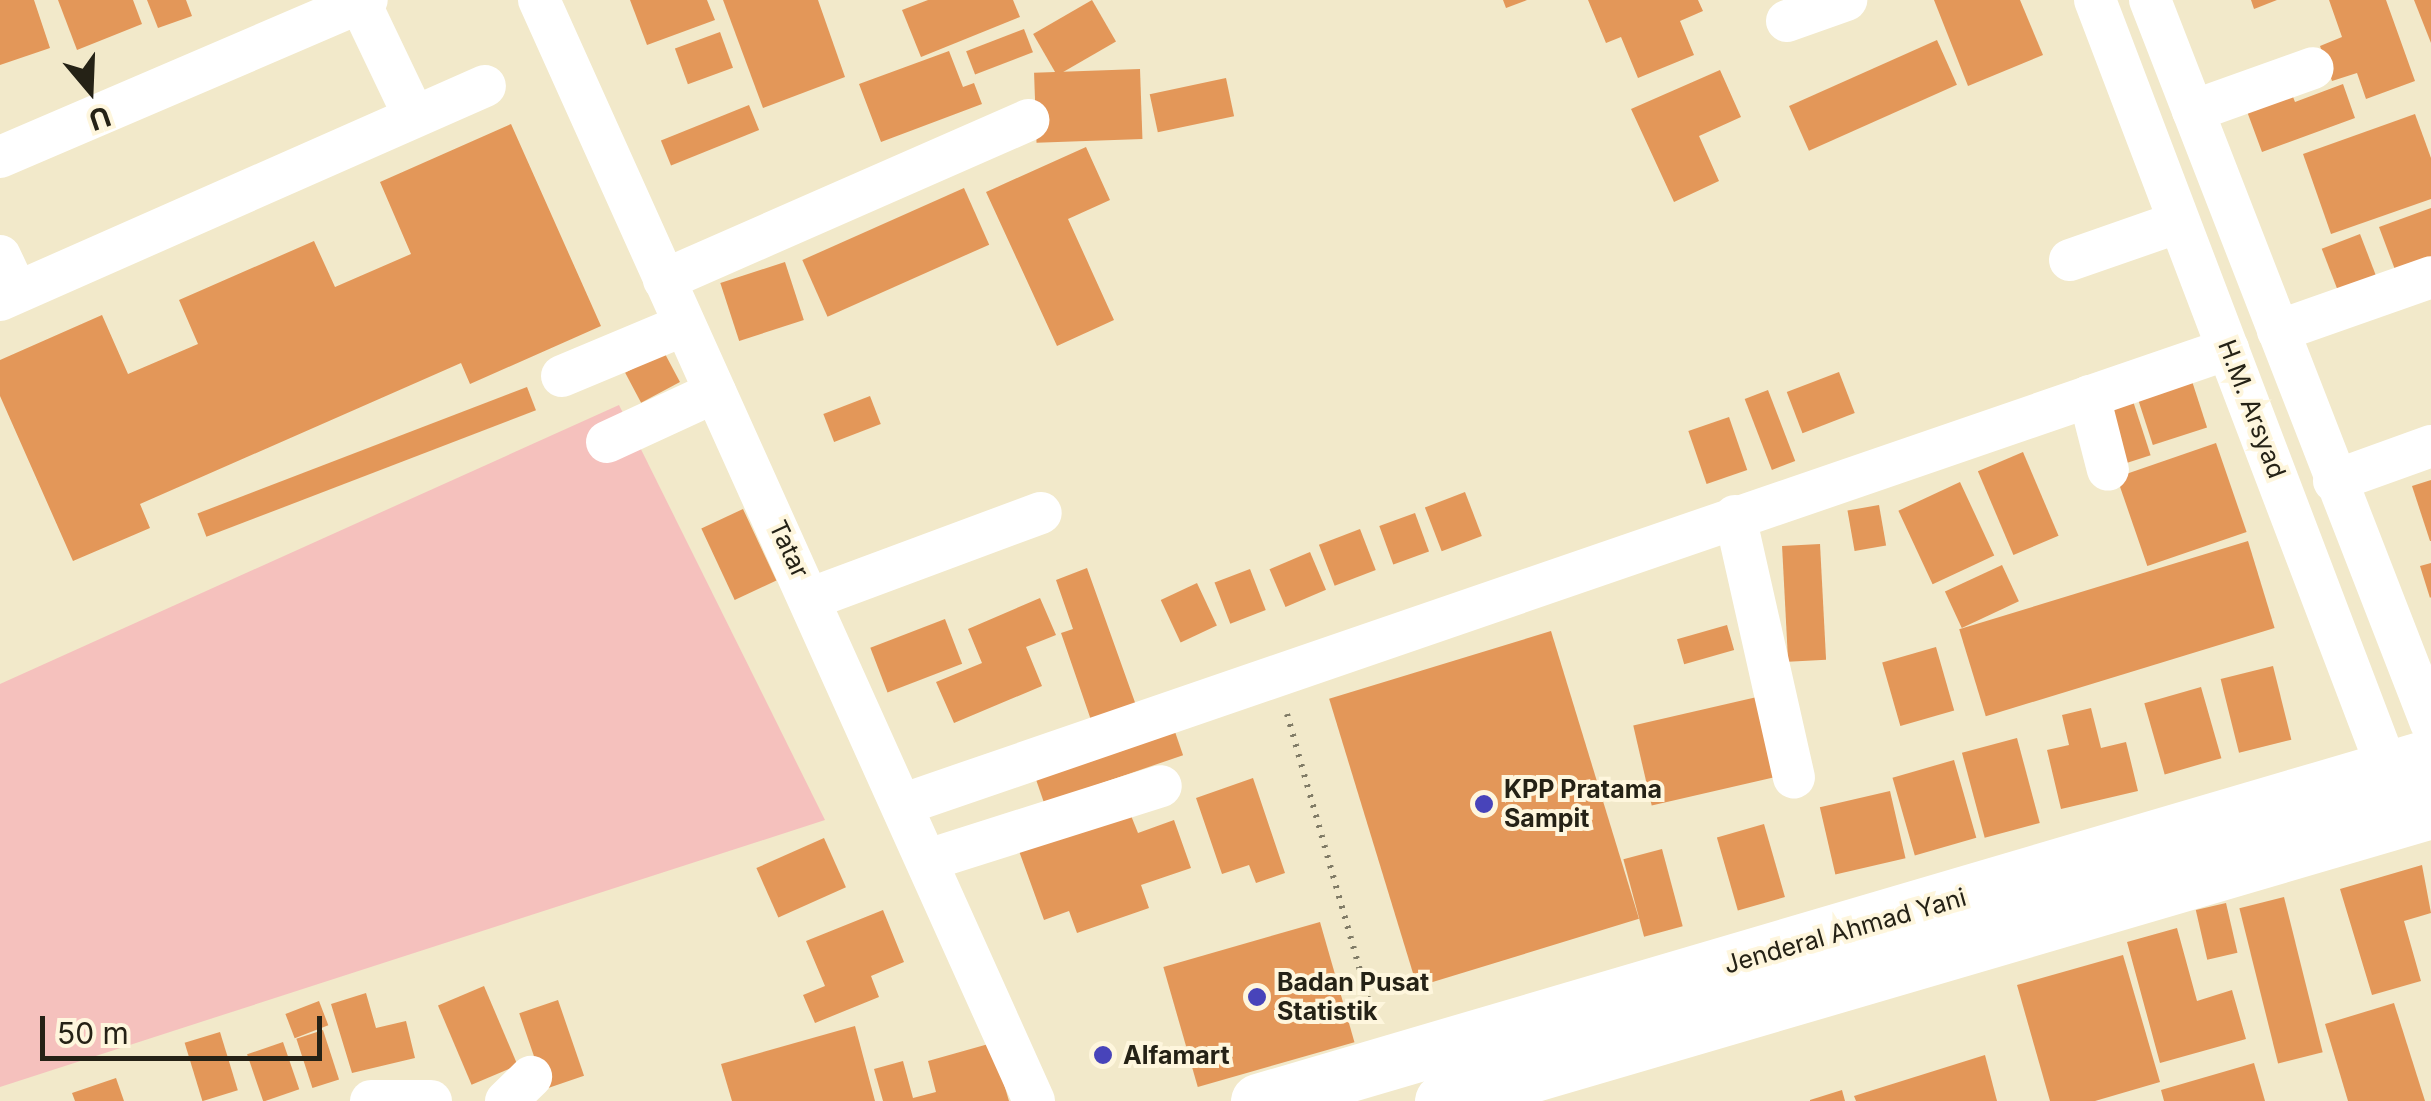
<!DOCTYPE html>
<html>
<head>
<meta charset="utf-8">
<style>
	body { margin:0 }
	#map { position:relative; width:2431px; height:1101px; overflow:hidden; background:#f2e9ca; font-family:Inter,sans-serif }
	div>[style] { position:absolute }
	[style*='--x'] { left:calc(var(--x)*1px); top:calc(var(--y)*1px); width:calc(var(--w)*1px); rotate:calc(var(--a)*1deg) }
	.green>* { inset:0; background:#f5c1bd }
	.building>* { inset:0; background:#e39759; transform-origin:0 0 }
	.path>* { height:6px; margin-top:-3px; transform-origin:0; background:repeating-linear-gradient(90deg,#817c67 0 2.5px,transparent 0 10.5px) }
	.minor>* { height:42px; margin:-21px; padding:0 21px; transform-origin:21px; border-radius:21px; background:#fff }
	.highway>* { height:55px; margin:-27.5px; padding:0 27.5px; transform-origin:27.5px; border-radius:27.5px; background:#fff }
	.dots>* { width:28px; height:28px; translate:-50% -50%; box-sizing:border-box; border:5px solid #fef6dd; border-radius:50% }
	span { translate:-50% -50%; white-space:nowrap; text-align:center; line-height:1.15; -webkit-text-stroke:8px #fef6dd; paint-order:stroke }
	.street-label { font-size:25px; color:#252216 }
	.poi-label { font-size:25px; color:#252216; font-weight:700 }
	.left { translate:0 -50%; text-align:left }
	.north { position:absolute; left:40px; top:40px; width:100px; height:100px; -webkit-text-stroke:8px #fef6dd; paint-order:stroke; rotate:161deg; font-size:28px; font-weight:700; line-height:40px; text-align:center; color:#252216 }
	.north::after { content:''; display:block; margin:auto; width:35px; height:45px; background:#252216; clip-path:polygon(50% 0,100% 100%,50% 72%,0 100%) }
	.scale { position:absolute; left:40px; top:1016px; width:282px; height:45px; box-sizing:border-box; border:5px solid #252216; border-top:0; padding-left:12px; font-size:30px; line-height:35px; white-space:nowrap; color:#252216; -webkit-text-stroke:8px #fef6dd; paint-order:stroke }
</style>
</head>
<body>
<div id="map">
	<div class="green">
		<div style="clip-path:polygon(619px 405px,825px 820px,0 1087px,0 684px)"></div>
	</div>
	<div class="building">
		<div style="clip-path:polygon(0 0,34px 0,50px 48px,0 65px)"></div>
		<div style="clip-path:polygon(58px 0,133px 0,142px 24px,77px 50px)"></div>
		<div style="clip-path:polygon(147px 0,186px 0,192px 16px,158px 28px)"></div>
		<div style="clip-path:polygon(630px 0,707px 0,715px 20px,647px 45px)"></div>
		<div style="clip-path:polygon(723px 0,818px 0,845px 77px,763px 108px)"></div>
		<div style="clip-path:polygon(928px 0,1013px 0,1020px 17px,921px 57px,902px 10px)"></div>
		<div style="left:1092px;top:0;width:48px;height:68px;rotate:60deg"></div>
		<div style="clip-path:polygon(1503px 0,1527px 0,1506px 8px)"></div>
		<div style="clip-path:polygon(1588px 0,1698px 0,1703px 11px,1680px 21px,1694px 55px,1638px 78px,1621px 37px,1606px 43px)"></div>
		<div style="clip-path:polygon(1934px 0,2020px 0,2043px 55px,1968px 86px)"></div>
		<div style="clip-path:polygon(2251px 0,2277px 0,2254px 9px)"></div>
		<div style="clip-path:polygon(2329px 0,2386px 0,2415px 81px,2366px 99px,2357px 73px,2332px 81px,2320px 46px,2342px 37px)"></div>
		<div style="clip-path:polygon(2414px 0,2431px 0,2431px 43px)"></div>
		<div style="left:1024px;top:29px;width:25px;height:62px;rotate:69deg"></div>
		<div style="left:720px;top:32px;width:38px;height:48px;rotate:70deg"></div>
		<div style="left:1937px;top:40px;width:49px;height:162px;rotate:66deg"></div>
		<div style="clip-path:polygon(949px 51px,963px 87px,974px 83px,982px 104px,881px 142px,859px 84px)"></div>
		<div style="left:1140px;top:69px;width:70px;height:106px;rotate:88deg"></div>
		<div style="clip-path:polygon(1720px 70px,1741px 117px,1699px 136px,1719px 181px,1674px 202px,1631px 109px)"></div>
		<div style="left:1226px;top:78px;width:39px;height:78px;rotate:78deg"></div>
		<div style="clip-path:polygon(2343px 84px,2355px 118px,2262px 152px,2245px 106px,2290px 89px,2295px 102px)"></div>
		<div style="left:749px;top:105px;width:27px;height:95px;rotate:68deg"></div>
		<div style="clip-path:polygon(2415px 114px,2431px 158px,2431px 199px,2331px 234px,2303px 154px)"></div>
		<div style="clip-path:polygon(511px 124px,601px 326px,470px 384px,461px 363px,140px 504px,150px 528px,73px 561px,0 396px,0 360px,102px 315px,128px 374px,198px 344px,179px 300px,314px 241px,335px 287px,411px 254px,380px 182px)"></div>
		<div style="clip-path:polygon(1086px 147px,1110px 200px,1068px 219px,1114px 320px,1057px 346px,986px 192px)"></div>
		<div style="left:964px;top:188px;width:62px;height:177px;rotate:66deg"></div>
		<div style="clip-path:polygon(2431px 208px,2431px 271px,2400px 283px,2379px 227px)"></div>
		<div style="left:2360px;top:234px;width:58px;height:41px;rotate:69deg"></div>
		<div style="left:785px;top:262px;width:61px;height:68px;rotate:72deg"></div>
		<div style="left:664px;top:352px;width:34px;height:44px;rotate:62deg"></div>
		<div style="left:1839px;top:372px;width:44px;height:56px;rotate:69deg"></div>
		<div style="left:2191px;top:378px;width:52px;height:57px;rotate:72deg"></div>
		<div style="left:527px;top:387px;width:25px;height:353px;rotate:69deg"></div>
		<div style="left:1768px;top:390px;width:76px;height:25px;rotate:69deg"></div>
		<div style="left:870px;top:396px;width:30px;height:50px;rotate:69deg"></div>
		<div style="left:2133px;top:401px;width:57px;height:35px;rotate:72deg"></div>
		<div style="left:1729px;top:417px;width:56px;height:43px;rotate:71deg"></div>
		<div style="left:2216px;top:443px;width:94px;height:105px;rotate:71deg"></div>
		<div style="left:2023px;top:452px;width:91px;height:49px;rotate:67deg"></div>
		<div style="clip-path:polygon(2431px 480px,2431px 541px,2430px 541px,2412px 486px)"></div>
		<div style="left:1960px;top:482px;width:81px;height:68px;rotate:65deg"></div>
		<div style="left:1465px;top:492px;width:47px;height:43px;rotate:69deg"></div>
		<div style="left:1879px;top:505px;width:41px;height:32px;rotate:80deg"></div>
		<div style="left:743px;top:509px;width:79px;height:46px;rotate:65deg"></div>
		<div style="left:1415px;top:513px;width:41px;height:38px;rotate:70deg"></div>
		<div style="left:1360px;top:529px;width:44px;height:44px;rotate:69deg"></div>
		<div style="left:2248px;top:541px;width:91px;height:302px;rotate:73deg"></div>
		<div style="left:1820px;top:544px;width:116px;height:38px;rotate:87deg"></div>
		<div style="left:1310px;top:552px;width:41px;height:44px;rotate:67deg"></div>
		<div style="clip-path:polygon(2431px 563px,2431px 597px,2430px 598px,2420px 566px)"></div>
		<div style="left:2002px;top:565px;width:40px;height:63px;rotate:65deg"></div>
		<div style="clip-path:polygon(1087px 568px,1137px 708px,1092px 723px,1061px 633px,1073px 629px,1056px 580px)"></div>
		<div style="left:1250px;top:569px;width:44px;height:38px;rotate:69deg"></div>
		<div style="left:1197px;top:583px;width:47px;height:40px;rotate:65deg"></div>
		<div style="clip-path:polygon(1040px 598px,1056px 635px,1026px 647px,1042px 686px,954px 723px,936px 682px,982px 663px,968px 629px)"></div>
		<div style="left:945px;top:619px;width:48px;height:80px;rotate:69deg"></div>
		<div style="left:1727px;top:625px;width:26px;height:52px;rotate:74deg"></div>
		<div style="left:1551px;top:631px;width:301px;height:232px;rotate:73deg"></div>
		<div style="left:1936px;top:647px;width:66px;height:56px;rotate:74deg"></div>
		<div style="left:2273px;top:666px;width:76px;height:54px;rotate:76deg"></div>
		<div style="left:2201px;top:687px;width:74px;height:59px;rotate:74deg"></div>
		<div style="left:1757px;top:697px;width:82px;height:127px;rotate:77deg"></div>
		<div style="clip-path:polygon(2091px 708px,2101px 748px,2126px 742px,2138px 791px,2061px 809px,2047px 750px,2069px 745px,2062px 715px)"></div>
		<div style="left:1172px;top:723px;width:34px;height:147px;rotate:71deg"></div>
		<div style="left:2017px;top:738px;width:88px;height:57px;rotate:75deg"></div>
		<div style="left:1954px;top:760px;width:81px;height:64px;rotate:74deg"></div>
		<div style="clip-path:polygon(1253px 778px,1285px 873px,1256px 883px,1249px 865px,1222px 874px,1196px 798px)"></div>
		<div style="left:1890px;top:791px;width:69px;height:72px;rotate:77deg"></div>
		<div style="clip-path:polygon(1130px 813px,1138px 833px,1174px 820px,1191px 868px,1141px 885px,1149px 908px,1077px 933px,1069px 911px,1044px 920px,1015px 840px)"></div>
		<div style="left:1764px;top:824px;width:76px;height:49px;rotate:74deg"></div>
		<div style="left:824px;top:838px;width:54px;height:74px;rotate:66deg"></div>
		<div style="left:1662px;top:849px;width:80px;height:40px;rotate:75deg"></div>
		<div style="clip-path:polygon(2422px 865px,2431px 913px,2404px 921px,2421px 981px,2372px 995px,2340px 889px)"></div>
		<div style="left:2284px;top:897px;width:160px;height:46px;rotate:76deg"></div>
		<div style="left:2226px;top:903px;width:51px;height:31px;rotate:77deg"></div>
		<div style="clip-path:polygon(883px 910px,904px 962px,871px 976px,879px 997px,815px 1023px,803px 995px,825px 986px,806px 941px)"></div>
		<div style="left:1320px;top:922px;width:125px;height:163px;rotate:74deg"></div>
		<div style="clip-path:polygon(2177px 928px,2197px 1001px,2232px 990px,2246px 1039px,2160px 1063px,2127px 942px)"></div>
		<div style="clip-path:polygon(2123px 955px,2160px 1082px,2095px 1101px,2050px 1101px,2017px 985px)"></div>
		<div style="left:484px;top:986px;width:86px;height:50px;rotate:67deg"></div>
		<div style="clip-path:polygon(366px 993px,376px 1028px,406px 1021px,415px 1058px,352px 1073px,331px 1004px)"></div>
		<div style="left:558px;top:1000px;width:80px;height:41px;rotate:71deg"></div>
		<div style="left:319px;top:1001px;width:26px;height:36px;rotate:69deg"></div>
		<div style="clip-path:polygon(2394px 1003px,2425px 1101px,2348px 1101px,2325px 1024px)"></div>
		<div style="clip-path:polygon(855px 1026px,875px 1101px,732px 1101px,721px 1064px)"></div>
		<div style="left:323px;top:1030px;width:52px;height:28px;rotate:72deg"></div>
		<div style="left:220px;top:1032px;width:61px;height:37px;rotate:73deg"></div>
		<div style="left:283px;top:1042px;width:50px;height:38px;rotate:71deg"></div>
		<div style="clip-path:polygon(992px 1043px,1009px 1101px,883px 1101px,874px 1069px,903px 1061px,913px 1098px,936px 1092px,928px 1061px)"></div>
		<div style="clip-path:polygon(1985px 1055px,1997px 1101px,1856px 1101px,1854px 1096px)"></div>
		<div style="clip-path:polygon(2254px 1063px,2265px 1101px,2164px 1101px,2161px 1090px)"></div>
		<div style="clip-path:polygon(116px 1078px,124px 1101px,75px 1101px,72px 1093px)"></div>
		<div style="clip-path:polygon(1842px 1090px,1845px 1101px,1810px 1101px,1810px 1100px)"></div>
	</div>
	<div class="path">
		<div style="--x:1287;--y:714;--w:317;--a:74.1"></div>
	</div>
	<div class="minor">
		<div style="--x:539;--y:0;--w:1207;--a:65.79"></div>
		<div style="--x:2095;--y:0;--w:855;--a:69.17"></div>
		<div style="--x:2150;--y:0;--w:776;--a:68.76"></div>
		<div style="--x:360;--y:3;--w:125;--a:64.5"></div>
		<div style="--x:1787;--y:21;--w:63;--a:-19.6"></div>
		<div style="--x:2193;--y:111;--w:127;--a:-19.7"></div>
		<div style="--x:0;--y:157;--w:399;--a:-23.2"></div>
		<div style="--x:0;--y:256;--w:38;--a:65"></div>
		<div style="--x:2070;--y:260;--w:115;--a:-19.2"></div>
		<div style="--x:664;--y:280;--w:398;--a:-23.7"></div>
		<div style="--x:0;--y:300;--w:530;--a:-23.81"></div>
		<div style="--x:2278;--y:331;--w:162;--a:-19.4"></div>
		<div style="--x:562;--y:376;--w:132;--a:-22.7"></div>
		<div style="--x:2089;--y:396;--w:76;--a:75.6"></div>
		<div style="--x:607;--y:442;--w:119;--a:-24.8"></div>
		<div style="--x:2334;--y:481;--w:103;--a:-19.8"></div>
		<div style="--x:1735;--y:516;--w:268;--a:77.3"></div>
		<div style="--x:812;--y:598;--w:244;--a:-20.4"></div>
		<div style="--x:907;--y:803;--w:1397;--a:-18.97"></div>
		<div style="--x:931;--y:859;--w:241;--a:-17.6"></div>
		<div style="--x:371;--y:1101;--w:60;--a:0"></div>
		<div style="--x:506;--y:1101;--w:35;--a:-44"></div>
	</div>
	<div class="highway">
		<div style="--x:1258;--y:1101;--w:1223;--a:-16.39"></div>
		<div style="--x:1442;--y:1101;--w:1031;--a:-16.34"></div>
	</div>
	<div class="dots">
		<div style="left:1484px;top:804px;background:#4844ba"></div>
		<div style="left:1257px;top:997px;background:#4844ba"></div>
		<div style="left:1103px;top:1055px;background:#4844ba"></div>
	</div>
	<div class="street-label">
		<span style="left:2252px;top:409px;rotate:69deg">H.M. Arsyad</span>
		<span style="left:789px;top:549px;rotate:65deg">Tatar</span>
		<span style="left:1845px;top:931px;rotate:-16deg">Jenderal Ahmad Yani</span>
	</div>
	<div class="poi-label">
		<span class="left" style="left:1504px;top:804px">KPP Pratama<br>Sampit</span>
		<span class="left" style="left:1277px;top:997px">Badan Pusat<br>Statistik</span>
		<span class="left" style="left:1123px;top:1055px">Alfamart</span>
	</div>
	<div class="north">U</div>
	<div class="scale">50 m</div>
</div>
</body>
</html>
